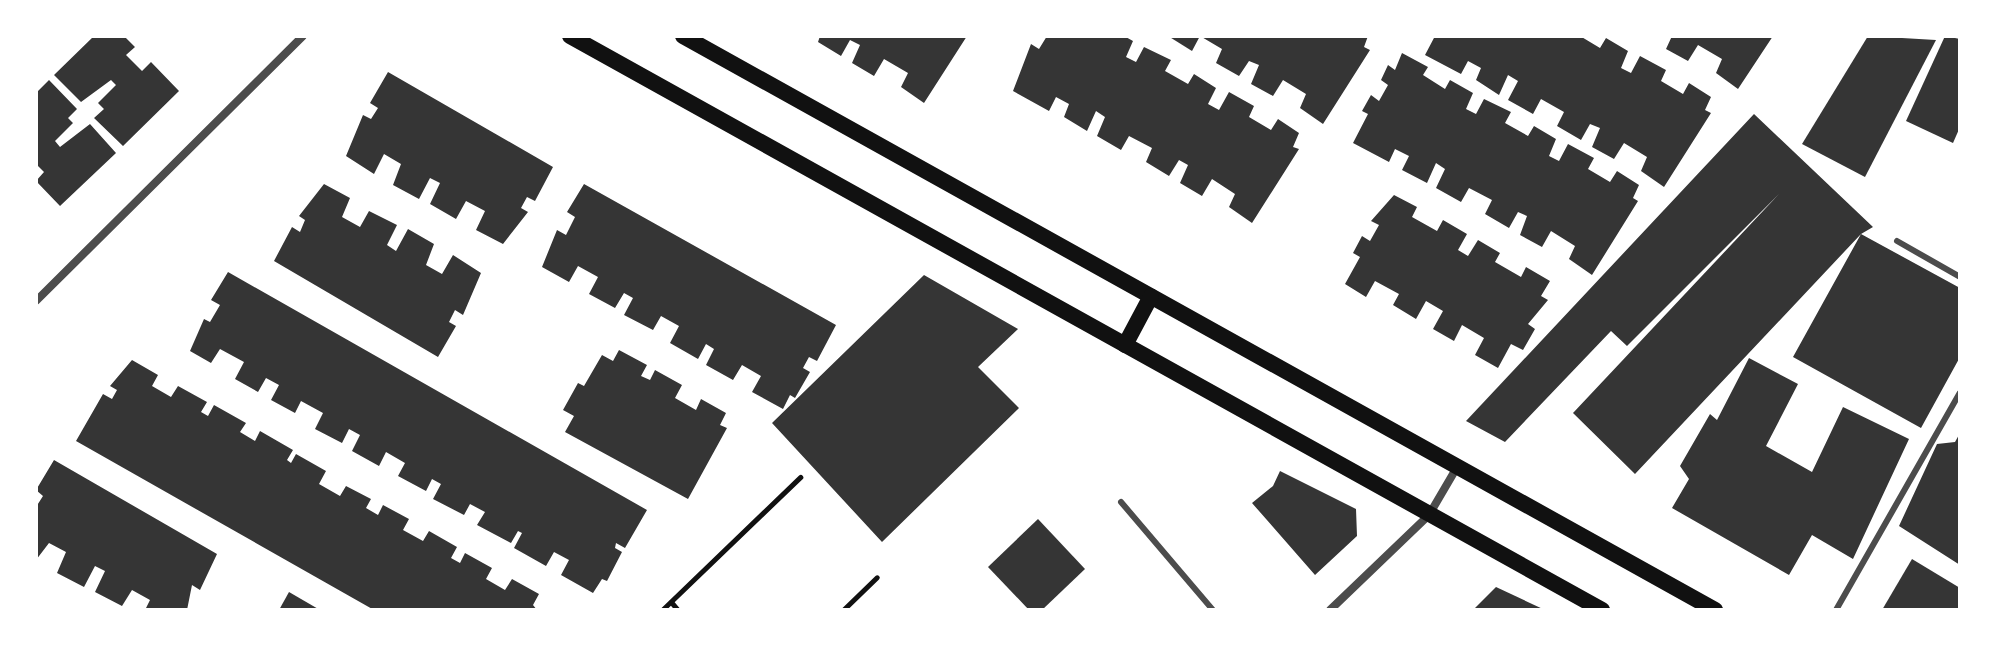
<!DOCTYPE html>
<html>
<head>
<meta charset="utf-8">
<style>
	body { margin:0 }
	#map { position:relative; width:1996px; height:646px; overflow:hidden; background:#fff; font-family:Manrope,sans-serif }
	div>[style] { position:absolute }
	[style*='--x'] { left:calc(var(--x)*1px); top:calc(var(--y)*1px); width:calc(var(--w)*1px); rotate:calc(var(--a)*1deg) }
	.building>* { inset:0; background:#353535 }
	.path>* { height:5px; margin:-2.5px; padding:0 2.5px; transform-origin:2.5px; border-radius:2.5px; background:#111 }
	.service>* { height:6px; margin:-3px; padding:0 3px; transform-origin:3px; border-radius:3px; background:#4c4c4c }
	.minor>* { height:8px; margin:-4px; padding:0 4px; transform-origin:4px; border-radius:4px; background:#4c4c4c }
	.secondary>* { height:16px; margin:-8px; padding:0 8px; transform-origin:8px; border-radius:8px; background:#111 }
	span { translate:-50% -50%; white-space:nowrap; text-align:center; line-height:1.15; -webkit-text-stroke:8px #fff; paint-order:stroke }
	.frame { position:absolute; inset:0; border:38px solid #fff; pointer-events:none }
</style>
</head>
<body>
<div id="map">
	<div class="building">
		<div style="clip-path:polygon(94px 36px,124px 36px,135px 47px,126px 55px,142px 71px,151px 62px,179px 91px,123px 146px,94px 118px,104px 109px,98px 103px,116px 85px,111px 80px,81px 102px,54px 75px)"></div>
		<div style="clip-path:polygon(820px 36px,967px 36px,924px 103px,901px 87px,908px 73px,884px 59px,874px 76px,852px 63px,860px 45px,850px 40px,841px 56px,818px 42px)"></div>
		<div style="clip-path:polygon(1047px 36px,1124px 36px,1133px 41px,1126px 57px,1136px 62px,1144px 47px,1171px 60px,1165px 71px,1188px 84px,1194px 74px,1216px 88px,1208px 104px,1219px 110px,1229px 92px,1254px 106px,1249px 117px,1271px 130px,1278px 119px,1299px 133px,1293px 147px,1299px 149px,1252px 223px,1229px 207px,1235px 194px,1212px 179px,1202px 196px,1180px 183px,1188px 165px,1179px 160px,1169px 176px,1146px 162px,1152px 148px,1129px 136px,1121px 150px,1097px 136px,1105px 117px,1096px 111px,1087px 131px,1064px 117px,1069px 104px,1056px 97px,1049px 111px,1013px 91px,1031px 44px,1039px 49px)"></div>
		<div style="clip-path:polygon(1168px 36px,1200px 36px,1192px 51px)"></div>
		<div style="clip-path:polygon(1200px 36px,1368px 36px,1364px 47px,1370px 50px,1323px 124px,1300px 108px,1306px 94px,1283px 80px,1273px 96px,1251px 84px,1259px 65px,1249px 61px,1239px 76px,1216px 63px,1222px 49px)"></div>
		<div style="clip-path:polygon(1435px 36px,1580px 36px,1600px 48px,1606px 38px,1628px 51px,1621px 68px,1631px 73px,1640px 56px,1666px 70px,1661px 81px,1683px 94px,1689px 83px,1711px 97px,1705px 110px,1711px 113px,1664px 187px,1641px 171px,1647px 157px,1624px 143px,1614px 159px,1592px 147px,1600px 128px,1590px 124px,1581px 140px,1557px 126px,1564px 112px,1541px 99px,1533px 114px,1508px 100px,1518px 81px,1508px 75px,1499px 95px,1476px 80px,1481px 68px,1468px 61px,1461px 74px,1425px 55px)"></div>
		<div style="clip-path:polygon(1672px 36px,1773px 36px,1738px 89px,1716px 73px,1722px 59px,1698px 45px,1688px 61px,1666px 49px)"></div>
		<div style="clip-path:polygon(1868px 36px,1936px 40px,1865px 177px,1802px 144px)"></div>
		<div style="clip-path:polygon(1945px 36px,1960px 39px,1960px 127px,1953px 143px,1906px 121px)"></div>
		<div style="clip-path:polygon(1402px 53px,1428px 67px,1423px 75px,1445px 89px,1450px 80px,1473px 93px,1466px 109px,1476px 114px,1484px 99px,1511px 112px,1505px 123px,1528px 136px,1534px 126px,1556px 139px,1549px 156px,1559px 161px,1568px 144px,1594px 158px,1588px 169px,1610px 182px,1617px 171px,1639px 185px,1633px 198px,1638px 201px,1592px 275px,1569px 259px,1575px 246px,1551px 231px,1542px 247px,1520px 235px,1527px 216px,1518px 212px,1509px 228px,1485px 214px,1492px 200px,1469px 188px,1461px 202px,1436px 188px,1445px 169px,1436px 163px,1427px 183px,1402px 170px,1409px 156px,1395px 149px,1389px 162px,1353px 143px,1368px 114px,1362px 111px,1371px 95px,1379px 101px,1388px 85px,1381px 80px,1388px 65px,1395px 70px)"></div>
		<div style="clip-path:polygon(388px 72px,553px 167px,535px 201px,527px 197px,521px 208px,528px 212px,503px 244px,476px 230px,485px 211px,466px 201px,456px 219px,430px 204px,440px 183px,430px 178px,419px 199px,393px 185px,401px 164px,384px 154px,374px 174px,346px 156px,363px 115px,371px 119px,378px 108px,370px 103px)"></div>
		<div style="clip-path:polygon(49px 80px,77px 109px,68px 118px,73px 123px,55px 141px,60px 147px,90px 124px,116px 153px,60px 206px,36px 181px,44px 172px,36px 164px,36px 93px)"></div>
		<div style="clip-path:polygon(1754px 114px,1873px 227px,1861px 234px,1960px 288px,1960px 357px,1921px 428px,1793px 357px,1861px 234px,1635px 474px,1573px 413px,1779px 194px,1627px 346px,1611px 331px,1505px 442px,1466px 421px)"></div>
		<div style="clip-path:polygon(324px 184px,350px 198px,342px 217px,360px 227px,369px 211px,397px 225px,387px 245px,396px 251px,408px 229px,434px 244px,426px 265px,442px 274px,453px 255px,481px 273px,463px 315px,455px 310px,449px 322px,456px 326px,438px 357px,274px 261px,292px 227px,300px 232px,305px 220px,299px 216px)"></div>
		<div style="clip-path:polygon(584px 184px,836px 325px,817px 361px,809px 357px,803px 368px,810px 372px,795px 398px,790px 395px,783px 409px,752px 392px,761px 376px,742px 365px,733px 380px,706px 365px,714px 349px,706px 344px,698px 359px,670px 343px,679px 326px,661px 316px,653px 330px,624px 315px,633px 298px,624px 293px,615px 308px,589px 294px,598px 277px,578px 266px,569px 282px,542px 267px,557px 230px,566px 235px,575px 217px,567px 212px)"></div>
		<div style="clip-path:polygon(1394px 195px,1417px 207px,1412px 217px,1437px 231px,1443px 220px,1467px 234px,1458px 250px,1468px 256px,1478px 240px,1500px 253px,1495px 262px,1521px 277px,1526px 267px,1550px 281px,1541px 296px,1548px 300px,1528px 324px,1535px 329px,1523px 350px,1511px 344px,1498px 368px,1475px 355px,1484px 338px,1462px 325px,1454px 341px,1433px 329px,1443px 311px,1426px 301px,1416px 319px,1393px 305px,1399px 294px,1375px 281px,1366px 297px,1345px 284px,1360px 257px,1353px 253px,1362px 236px,1370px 241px,1379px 225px,1371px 221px)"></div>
		<div style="clip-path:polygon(228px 272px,647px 510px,625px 548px,616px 543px,615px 548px,622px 552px,607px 581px,602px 579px,593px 593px,561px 575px,569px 560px,554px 552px,546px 566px,514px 548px,522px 533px,518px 531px,511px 543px,477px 525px,485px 512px,470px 504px,464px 515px,433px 499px,441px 484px,432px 479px,426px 491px,398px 476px,405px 463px,386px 452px,379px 466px,352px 451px,360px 435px,349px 429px,342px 443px,315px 429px,323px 413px,301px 401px,295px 413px,271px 400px,279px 385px,266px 378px,258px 392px,235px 379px,244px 362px,220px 349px,211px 363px,190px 351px,204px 319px,210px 322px,220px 305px,211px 300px)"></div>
		<div style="clip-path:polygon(924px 275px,1018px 329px,978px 367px,1019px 408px,882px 542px,772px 423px)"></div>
		<div style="clip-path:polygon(619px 350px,647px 365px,641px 376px,650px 380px,655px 370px,682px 385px,675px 398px,696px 410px,701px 399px,726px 413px,720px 425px,727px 428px,688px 499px,565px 432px,574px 416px,563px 410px,578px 383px,584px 386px,602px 355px,613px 361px)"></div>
		<div style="clip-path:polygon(1749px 358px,1798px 384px,1766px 446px,1812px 472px,1843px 407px,1909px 439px,1853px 559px,1812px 535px,1789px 575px,1672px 508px,1689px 479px,1680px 466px,1710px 414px,1717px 420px)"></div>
		<div style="clip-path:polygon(132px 360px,158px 375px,152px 386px,171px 397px,178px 386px,207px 402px,201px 412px,208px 416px,214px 405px,246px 423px,240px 432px,255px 441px,260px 431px,293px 450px,287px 460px,291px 463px,296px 454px,326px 471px,319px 484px,340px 496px,346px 486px,371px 499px,366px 508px,378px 515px,383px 505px,409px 519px,403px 530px,423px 541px,429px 531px,457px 547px,451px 558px,460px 563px,465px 553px,492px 568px,486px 579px,505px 590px,512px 579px,539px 594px,533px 605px,537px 610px,374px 610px,76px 441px,103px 394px,112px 399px,117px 390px,110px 386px)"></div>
		<div style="clip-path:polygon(1960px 433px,1960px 565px,1899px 526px,1937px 444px,1955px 442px)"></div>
		<div style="clip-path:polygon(54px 460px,217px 554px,200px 590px,192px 585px,187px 610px,145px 610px,150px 600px,132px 590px,122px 606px,95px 592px,105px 571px,95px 566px,84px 587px,57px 573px,66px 552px,49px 543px,36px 560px,36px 507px,43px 496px,36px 490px)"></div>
		<div style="clip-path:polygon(1280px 471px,1356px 509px,1357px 536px,1315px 575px,1252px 503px,1273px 486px)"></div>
		<div style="clip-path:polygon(1038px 519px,1085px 569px,1042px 610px,1029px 610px,988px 567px)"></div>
		<div style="clip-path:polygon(1912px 559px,1960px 588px,1960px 610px,1882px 610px)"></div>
		<div style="clip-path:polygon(1496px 587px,1545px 610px,1473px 610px)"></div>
		<div style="clip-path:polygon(289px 592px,320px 610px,279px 610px)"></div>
	</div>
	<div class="path">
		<div style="--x:671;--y:602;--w:11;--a:49"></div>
		<div style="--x:662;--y:610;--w:192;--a:-43.9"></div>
		<div style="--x:843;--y:610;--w:47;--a:-44.1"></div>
	</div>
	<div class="service">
		<div style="--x:1897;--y:241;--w:73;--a:29.7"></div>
		<div style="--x:1121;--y:502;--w:142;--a:49.6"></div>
		<div style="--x:1836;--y:610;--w:250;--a:-60.3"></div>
	</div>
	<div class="minor">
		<div style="--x:36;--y:301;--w:376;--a:-44.8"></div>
		<div style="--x:1330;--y:610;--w:137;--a:-43.8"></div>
		<div style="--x:1429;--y:515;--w:56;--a:-59.7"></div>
	</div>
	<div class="secondary">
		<div style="--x:570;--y:36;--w:1181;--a:29.08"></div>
		<div style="--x:683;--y:36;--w:1181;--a:29.08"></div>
		<div style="--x:1125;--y:345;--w:55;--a:-62"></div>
	</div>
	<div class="frame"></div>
</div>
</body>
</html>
